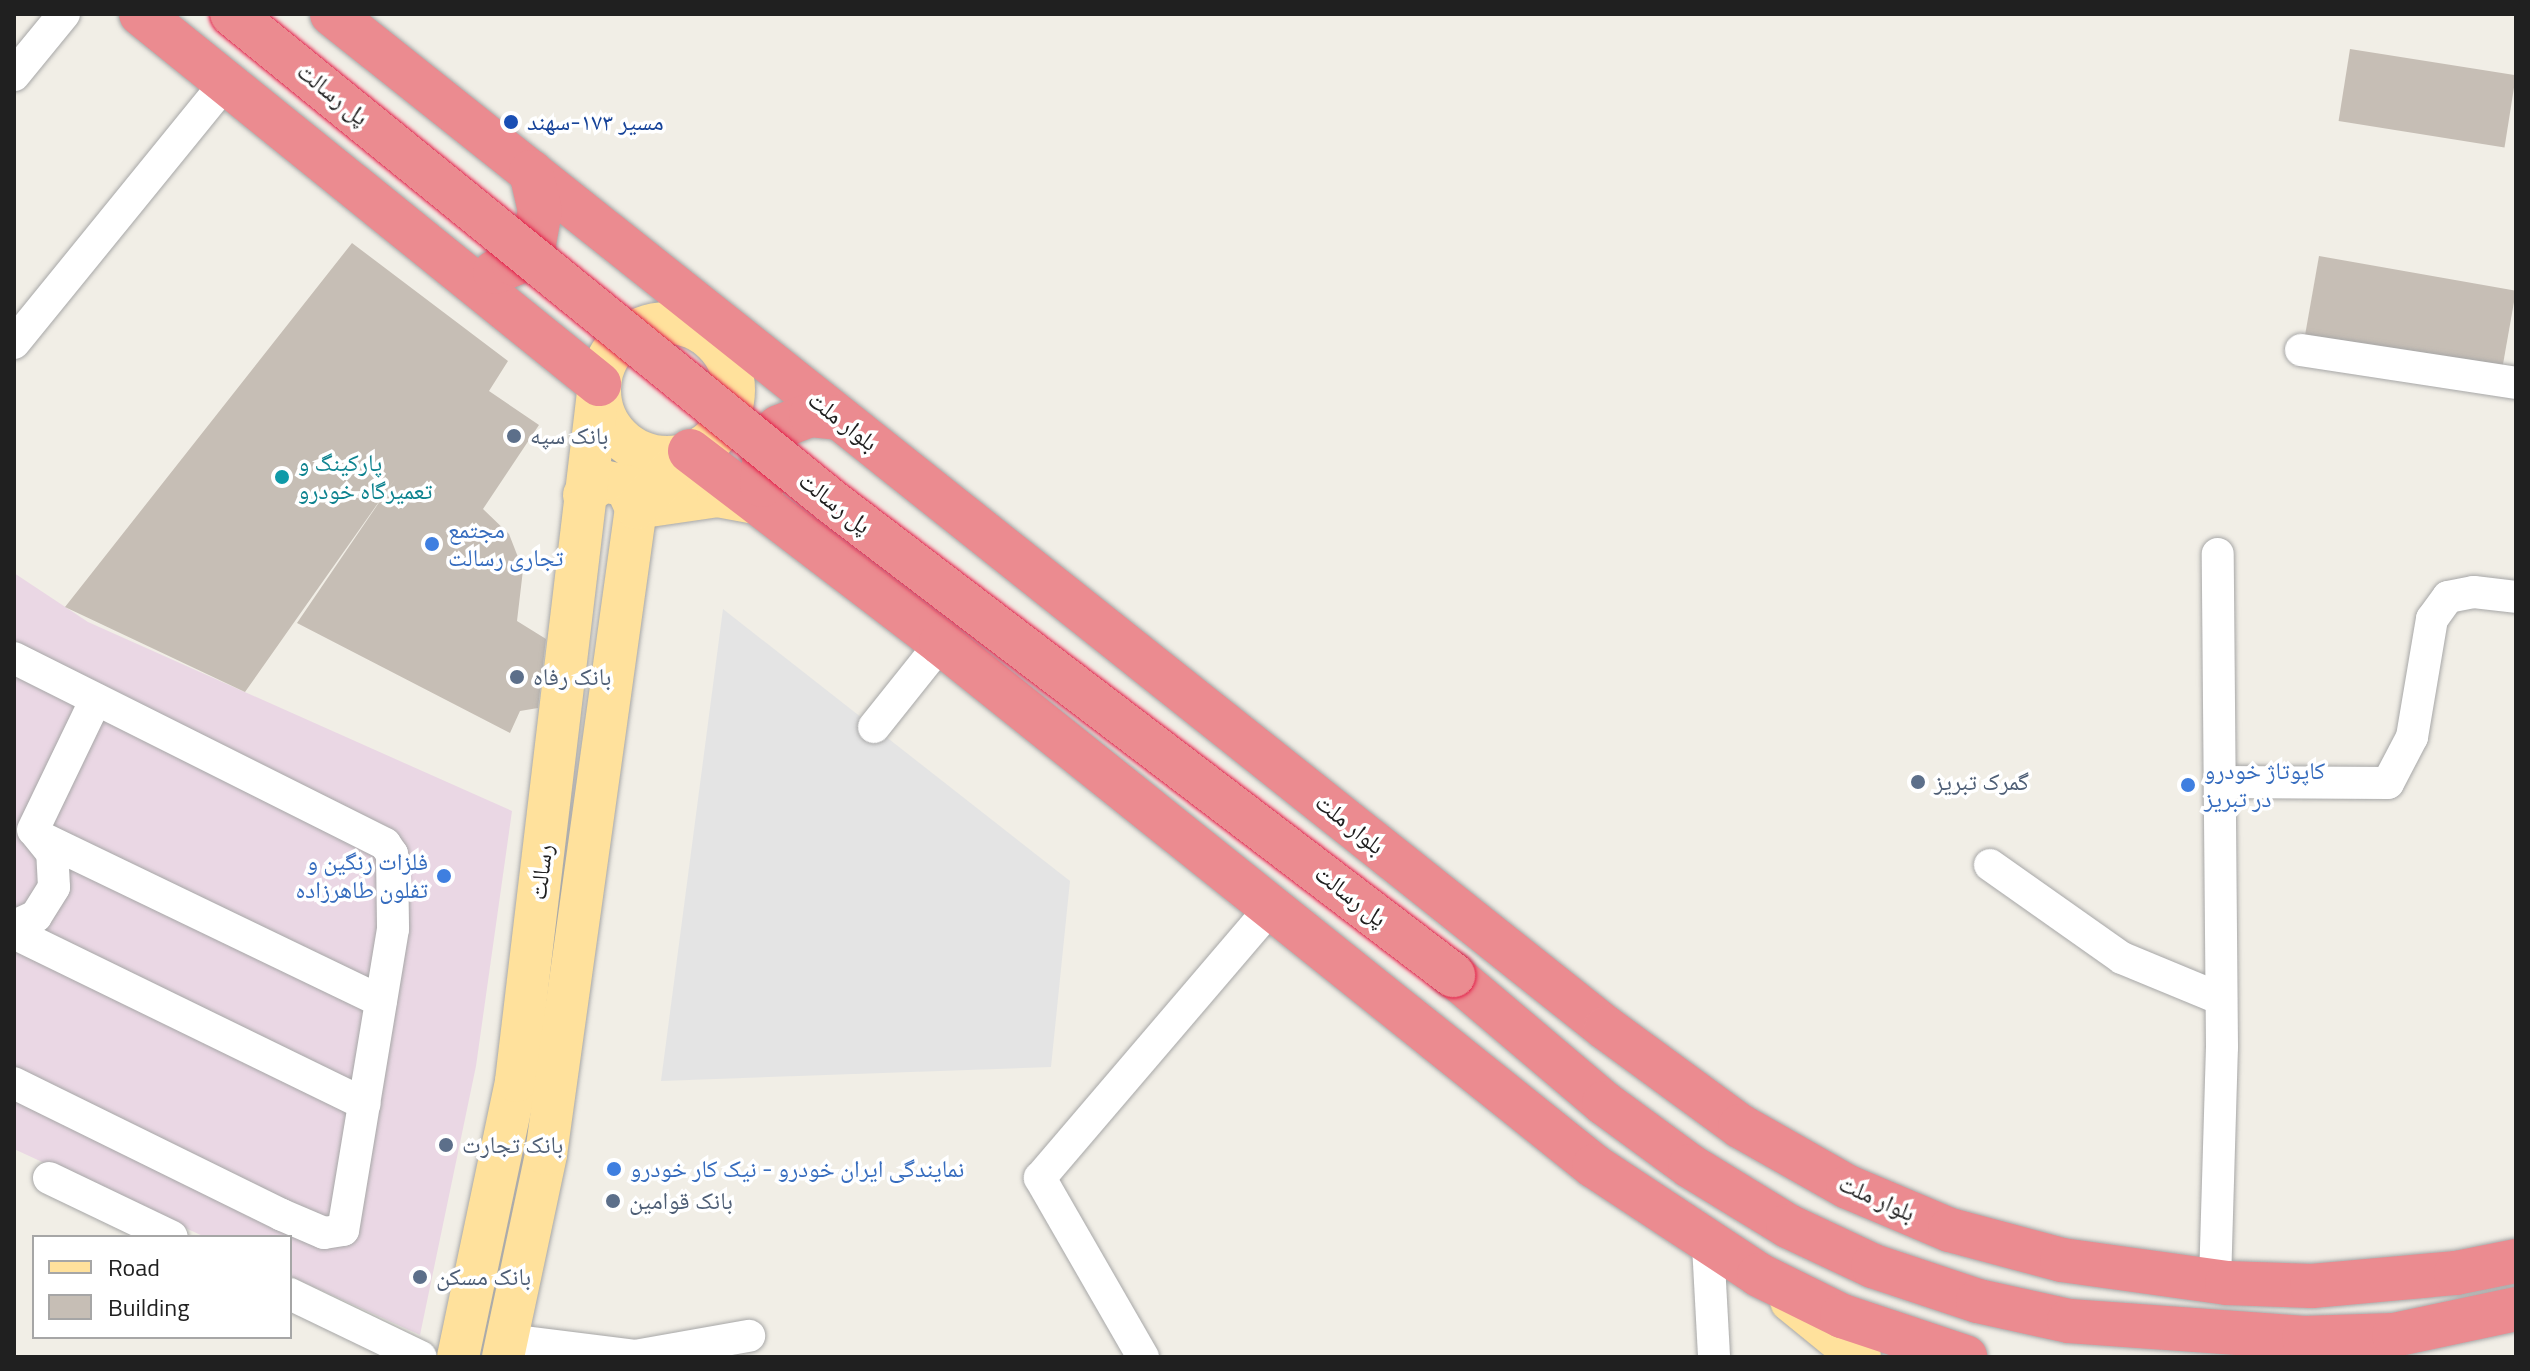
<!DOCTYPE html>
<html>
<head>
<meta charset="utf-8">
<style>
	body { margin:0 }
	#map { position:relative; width:2530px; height:1371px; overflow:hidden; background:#f1eee6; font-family:"Titillium Web","Noto Naskh Arabic",sans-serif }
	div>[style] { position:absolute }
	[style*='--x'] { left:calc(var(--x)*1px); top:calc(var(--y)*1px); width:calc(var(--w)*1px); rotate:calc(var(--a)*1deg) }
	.industrial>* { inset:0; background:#ead7e4 }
	.parking>* { inset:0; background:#e4e4e4 }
	.building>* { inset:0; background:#c6beb5; transform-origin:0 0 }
	.roads { filter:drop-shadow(0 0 2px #a7a7a7) drop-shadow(0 0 2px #a7a7a7) }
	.minor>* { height:32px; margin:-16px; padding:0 16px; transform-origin:16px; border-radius:16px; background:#fff }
	.major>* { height:42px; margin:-21px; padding:0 21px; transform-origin:21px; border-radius:21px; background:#ffe19c }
	.major>.ring { margin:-21px; padding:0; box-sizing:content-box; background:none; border:42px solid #ffe19c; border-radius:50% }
	.highway>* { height:44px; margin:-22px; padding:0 22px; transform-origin:22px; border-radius:22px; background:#eb8b90 }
	.bridges { filter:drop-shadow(0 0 2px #e31f49) drop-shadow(0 0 2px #e31f49) }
	.highway-bridge>* { height:44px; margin:-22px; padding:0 22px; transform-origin:22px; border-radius:22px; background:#eb8b90 }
	.dots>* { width:22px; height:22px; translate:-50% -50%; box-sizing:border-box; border:4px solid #fff; border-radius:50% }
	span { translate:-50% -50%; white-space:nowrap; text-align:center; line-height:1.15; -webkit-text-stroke:7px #fff; paint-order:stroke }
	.street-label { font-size:24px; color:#202020 }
	.transit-label { font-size:24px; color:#164399 }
	.left { translate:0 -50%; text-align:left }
	.service-label { font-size:24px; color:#4e5e75 }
	.culture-label { font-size:24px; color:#0d838f }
	.shop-label { font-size:24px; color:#366cbe }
	.right { translate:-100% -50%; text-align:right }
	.frame { position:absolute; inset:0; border:16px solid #202020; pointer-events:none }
	.legend { position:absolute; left:32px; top:1235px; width:260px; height:104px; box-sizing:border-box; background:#fff; border:2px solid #a6a6a6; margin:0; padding:10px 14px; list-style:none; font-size:24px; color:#202020 }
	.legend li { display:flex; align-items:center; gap:16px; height:40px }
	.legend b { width:40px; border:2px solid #a6a6a6 }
</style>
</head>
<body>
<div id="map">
	<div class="industrial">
		<div style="clip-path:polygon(14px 573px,88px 622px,512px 811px,476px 1066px,420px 1335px,290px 1276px,290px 1237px,205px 1237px,14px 1149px)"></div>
	</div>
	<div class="parking">
		<div style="clip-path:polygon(723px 609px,1070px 881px,1051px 1067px,661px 1081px)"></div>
	</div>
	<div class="building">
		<div style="left:2350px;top:49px;width:168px;height:73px;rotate:9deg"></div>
		<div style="clip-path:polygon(352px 243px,508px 361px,489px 391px,539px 425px,483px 509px,509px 534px,523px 570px,517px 621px,546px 639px,538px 708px,520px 711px,510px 733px,297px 623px,395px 479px,245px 692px,65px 607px)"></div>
		<div style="left:2319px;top:256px;width:200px;height:83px;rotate:10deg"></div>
	</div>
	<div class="roads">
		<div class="minor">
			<div style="--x:14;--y:75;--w:79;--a:-50.7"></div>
			<div style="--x:14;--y:343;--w:336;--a:-50.9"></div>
			<div style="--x:2301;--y:350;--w:218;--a:8.7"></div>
			<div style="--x:14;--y:658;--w:415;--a:26.6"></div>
			<div style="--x:385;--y:844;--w:12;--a:55"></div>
			<div style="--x:392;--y:854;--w:75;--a:89.2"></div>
			<div style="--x:393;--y:929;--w:305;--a:99.4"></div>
			<div style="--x:343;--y:1230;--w:19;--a:171"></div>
			<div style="--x:324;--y:1233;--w:46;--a:-156.8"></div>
			<div style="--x:282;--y:1215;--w:299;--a:-153.8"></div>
			<div style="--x:874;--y:727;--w:107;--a:-51.4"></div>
			<div style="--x:2220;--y:782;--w:168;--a:0.3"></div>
			<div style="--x:2388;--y:783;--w:52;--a:-62.4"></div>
			<div style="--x:2412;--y:737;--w:120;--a:-80.4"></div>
			<div style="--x:2432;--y:619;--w:27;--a:-54"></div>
			<div style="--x:2448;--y:597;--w:26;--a:-11"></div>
			<div style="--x:2474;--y:592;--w:42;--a:6.8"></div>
			<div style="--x:33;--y:830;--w:145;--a:-64.3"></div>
			<div style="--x:42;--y:838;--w:376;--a:25.7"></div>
			<div style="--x:1990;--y:865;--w:161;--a:35.2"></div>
			<div style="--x:2122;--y:958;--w:107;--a:22.5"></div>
			<div style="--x:14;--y:926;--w:24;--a:-24"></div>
			<div style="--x:36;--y:916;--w:34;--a:-58"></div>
			<div style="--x:54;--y:887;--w:34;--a:-93"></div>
			<div style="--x:52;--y:853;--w:27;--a:-129"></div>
			<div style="--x:14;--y:933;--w:390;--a:26"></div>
			<div style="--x:49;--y:1178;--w:136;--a:25.6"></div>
			<div style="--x:1708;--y:1245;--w:112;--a:86.9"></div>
			<div style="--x:2215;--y:1282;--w:235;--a:-88.3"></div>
			<div style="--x:2222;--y:1047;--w:493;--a:-90.5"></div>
			<div style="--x:290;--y:1294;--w:145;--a:25.7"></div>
			<div style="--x:507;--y:1340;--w:129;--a:7.1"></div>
			<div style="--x:635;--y:1356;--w:116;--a:-10"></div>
			<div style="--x:1143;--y:1357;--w:207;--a:-119.9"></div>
			<div style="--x:1040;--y:1178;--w:353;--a:-49.5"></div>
		</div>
		<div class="major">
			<div class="ring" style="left:600px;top:323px;width:92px;height:92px"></div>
			<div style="--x:584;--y:495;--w:24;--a:-36"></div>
			<div style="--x:603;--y:481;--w:24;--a:12"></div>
			<div style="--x:626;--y:486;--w:24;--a:66"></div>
			<div style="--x:636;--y:508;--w:83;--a:-8.3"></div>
			<div style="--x:718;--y:496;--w:48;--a:10.8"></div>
			<div style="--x:1791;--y:1301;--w:89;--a:39.1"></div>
			<div style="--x:458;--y:1357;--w:282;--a:-78.1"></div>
			<div style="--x:516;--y:1081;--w:702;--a:-83.21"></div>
			<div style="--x:503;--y:1357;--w:208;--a:-78"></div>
			<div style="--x:546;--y:1154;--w:652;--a:-82.07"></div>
			<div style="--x:636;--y:508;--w:79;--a:-46.5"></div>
		</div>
		<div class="highway">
			<div style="--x:141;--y:14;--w:589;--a:38.93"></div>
			<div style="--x:332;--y:14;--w:1628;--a:38.52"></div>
			<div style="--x:1606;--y:1028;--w:166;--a:36.2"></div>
			<div style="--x:1740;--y:1126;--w:124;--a:29.5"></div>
			<div style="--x:1848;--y:1187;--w:111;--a:22.9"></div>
			<div style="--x:1950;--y:1230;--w:116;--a:15"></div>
			<div style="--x:2062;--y:1260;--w:167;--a:7.9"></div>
			<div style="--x:2227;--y:1283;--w:85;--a:2"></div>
			<div style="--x:2312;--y:1286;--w:145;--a:-5.2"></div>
			<div style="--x:2456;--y:1273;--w:61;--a:-11.3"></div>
			<div style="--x:495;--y:272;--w:21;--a:-23"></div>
			<div style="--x:514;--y:264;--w:28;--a:-45"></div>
			<div style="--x:534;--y:244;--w:34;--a:-80"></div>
			<div style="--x:540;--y:211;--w:40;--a:-103"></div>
			<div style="--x:690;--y:451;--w:316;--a:37.4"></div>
			<div style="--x:941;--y:643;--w:837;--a:38.69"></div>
			<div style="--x:1594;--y:1166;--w:198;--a:33.4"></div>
			<div style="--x:1759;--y:1275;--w:93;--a:26.3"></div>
			<div style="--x:1842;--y:1316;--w:130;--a:18.4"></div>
			<div style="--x:762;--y:485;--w:45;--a:-84.9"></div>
			<div style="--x:766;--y:440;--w:18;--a:-45"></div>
			<div style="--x:779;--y:427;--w:34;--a:-21"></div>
			<div style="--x:811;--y:415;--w:27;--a:6"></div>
			<div style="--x:1453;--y:975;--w:198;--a:40.3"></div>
			<div style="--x:1604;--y:1103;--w:107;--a:36.2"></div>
			<div style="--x:1690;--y:1166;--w:115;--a:31.5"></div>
			<div style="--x:1788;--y:1226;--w:94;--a:25.2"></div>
			<div style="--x:1873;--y:1266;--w:111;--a:18.4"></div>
			<div style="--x:1978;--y:1301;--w:93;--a:12.4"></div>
			<div style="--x:2069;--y:1321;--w:236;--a:4.1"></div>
			<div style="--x:2304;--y:1338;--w:90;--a:-1.9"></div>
			<div style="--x:2394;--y:1335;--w:125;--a:-12"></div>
		</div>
	</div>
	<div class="bridges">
		<div class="highway-bridge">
			<div style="--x:232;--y:14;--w:773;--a:39.12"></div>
			<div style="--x:832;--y:502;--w:781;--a:37.3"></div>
		</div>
	</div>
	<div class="dots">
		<div style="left:511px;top:122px;background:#1a4fb4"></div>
		<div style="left:514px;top:436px;background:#5c6f8a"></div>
		<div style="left:282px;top:477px;background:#0f9aa8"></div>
		<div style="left:432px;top:544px;background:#3f7fe0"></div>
		<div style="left:517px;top:677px;background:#5c6f8a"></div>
		<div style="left:1918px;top:782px;background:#5c6f8a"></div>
		<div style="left:2188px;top:785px;background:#3f7fe0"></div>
		<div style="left:444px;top:876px;background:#3f7fe0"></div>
		<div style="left:446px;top:1145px;background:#5c6f8a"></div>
		<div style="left:614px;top:1169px;background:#3f7fe0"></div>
		<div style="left:613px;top:1201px;background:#5c6f8a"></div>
		<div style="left:420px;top:1277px;background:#5c6f8a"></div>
	</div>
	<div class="street-label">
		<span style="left:333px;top:94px;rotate:39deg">پل رسالت</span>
		<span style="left:843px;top:421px;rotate:38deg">بلوار ملت</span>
		<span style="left:835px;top:503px;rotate:38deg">پل رسالت</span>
		<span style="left:1350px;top:824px;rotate:39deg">بلوار ملت</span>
		<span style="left:541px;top:872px;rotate:-83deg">رسالت</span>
		<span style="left:1351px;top:896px;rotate:38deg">پل رسالت</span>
		<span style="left:1877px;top:1198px;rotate:24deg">بلوار ملت</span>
	</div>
	<div class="transit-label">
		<span class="left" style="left:527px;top:122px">مسیر ۱۷۳-سهند</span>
	</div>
	<div class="service-label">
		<span class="left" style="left:530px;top:436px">بانک سپه</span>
		<span class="left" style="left:533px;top:677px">بانک رفاه</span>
		<span class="left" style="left:1934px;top:782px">گمرک تبریز</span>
		<span class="left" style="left:462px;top:1145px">بانک تجارت</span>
		<span class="left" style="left:629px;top:1201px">بانک قوامین</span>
		<span class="left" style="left:436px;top:1277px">بانک مسکن</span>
	</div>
	<div class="culture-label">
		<span class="left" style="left:298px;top:477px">پارکینگ و<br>تعمیرگاه خودرو</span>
	</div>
	<div class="shop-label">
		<span class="left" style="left:448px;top:544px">مجتمع<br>تجاری رسالت</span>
		<span class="left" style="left:2204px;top:785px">کاپوتاژ خودرو<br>در تبریز</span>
		<span class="right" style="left:428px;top:876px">فلزات رنگین و<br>تفلون طاهرزاده</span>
		<span class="left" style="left:630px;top:1169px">نمایندگی ایران خودرو - نیک کار خودرو</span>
	</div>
	<div class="frame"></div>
	<ul class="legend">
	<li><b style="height:10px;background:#ffe19c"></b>Road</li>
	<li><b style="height:22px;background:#c6beb5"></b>Building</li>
	</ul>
</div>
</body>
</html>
